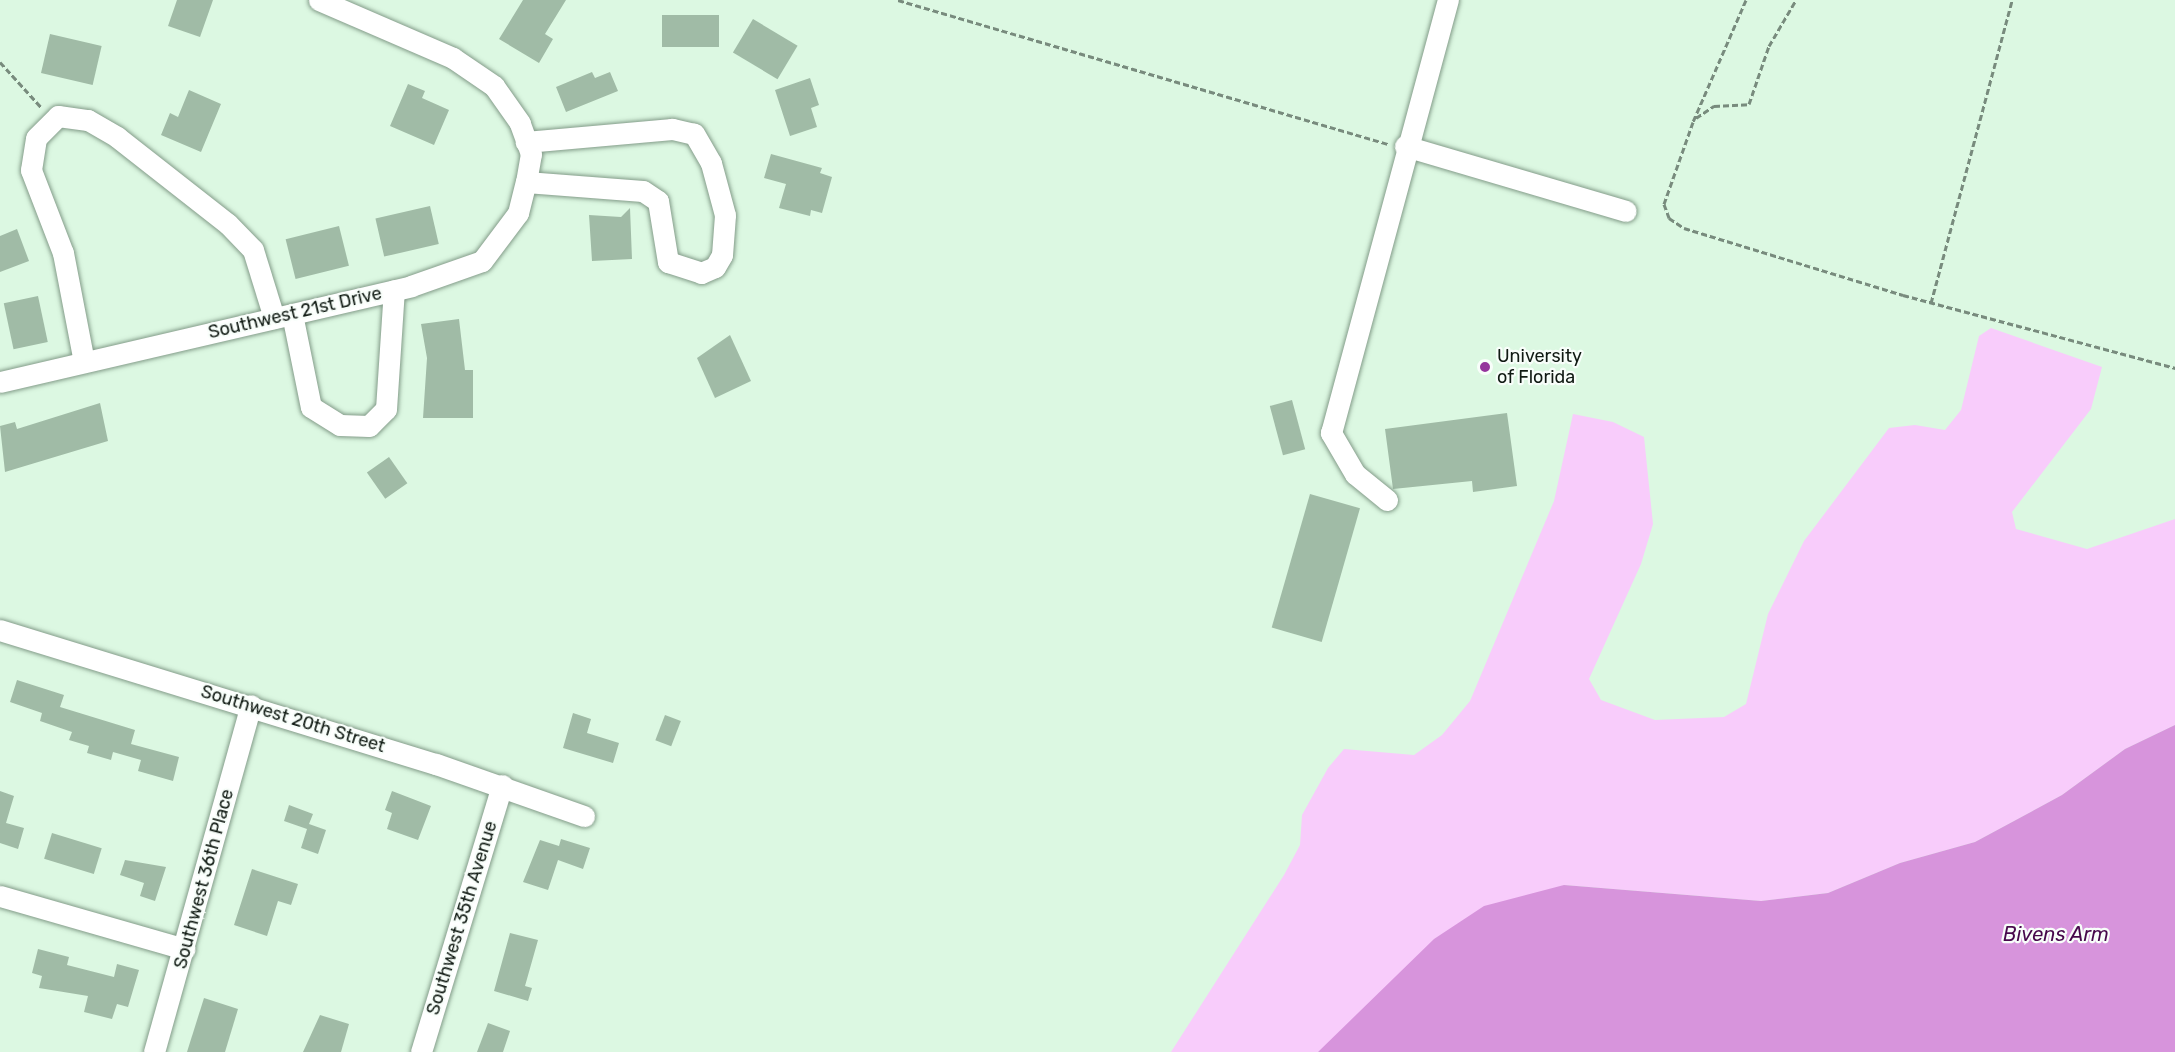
<!DOCTYPE html>
<html>
<head>
<meta charset="utf-8">
<style>
	body { margin:0 }
	#map { position:relative; width:2175px; height:1052px; overflow:hidden; background:#dcf8e2; font-family:Rubik,sans-serif }
	div>[style] { position:absolute }
	[style*='--x'] { left:calc(var(--x)*1px); top:calc(var(--y)*1px); width:calc(var(--w)*1px); rotate:calc(var(--a)*1deg) }
	.green>* { inset:0; background:#f8ccfb }
	.water>* { inset:0; background:#d794dc }
	.building>* { inset:0; background:#a0bba6; transform-origin:0 0 }
	.path>* { height:3px; margin-top:-1.5px; transform-origin:0; background:repeating-linear-gradient(90deg,#788b7d 0 6px,transparent 0 9px) }
	.roads { filter:drop-shadow(0 0 2px #839c89) drop-shadow(0 0 2px #839c89) }
	.minor>* { height:21px; margin:-10.5px; padding:0 10.5px; transform-origin:10.5px; border-radius:10.5px; background:#fff }
	.dots>* { width:16px; height:16px; translate:-50% -50%; box-sizing:border-box; border:3px solid #f8fefa; border-radius:50% }
	span { translate:-50% -50%; white-space:nowrap; text-align:center; line-height:1.15; -webkit-text-stroke:4.5px #f8fefa; paint-order:stroke }
	.street-label { font-size:18px; color:#101a13 }
	.poi-label { font-size:18px; color:#101a13 }
	.left { translate:0 -50%; text-align:left }
	.water-label { font-size:20px; color:#47084c; font-style:italic }
</style>
</head>
<body>
<div id="map">
	<div class="green">
		<div style="clip-path:polygon(1991px 328px,2102px 367px,2091px 409px,2012px 512px,2016px 529px,2087px 549px,2175px 519px,2175px 725px,2125px 749px,2062px 795px,1975px 842px,1900px 863px,1828px 893px,1761px 901px,1564px 885px,1318px 1052px,1171px 1052px,1284px 875px,1300px 845px,1302px 815px,1328px 768px,1344px 749px,1414px 755px,1442px 735px,1470px 701px,1554px 501px,1573px 414px,1613px 422px,1644px 437px,1653px 524px,1641px 564px,1589px 679px,1601px 700px,1655px 720px,1724px 717px,1746px 704px,1768px 614px,1804px 541px,1889px 428px,1915px 425px,1945px 430px,1961px 410px,1979px 336px)"></div>
	</div>
	<div class="water">
		<div style="clip-path:polygon(2175px 725px,2175px 1052px,1318px 1052px,1434px 939px,1484px 906px,1564px 885px,1761px 901px,1828px 893px,1900px 863px,1975px 842px,2062px 795px,2125px 749px)"></div>
	</div>
	<div class="building">
		<div style="clip-path:polygon(177px 0,213px 0,200px 37px,168px 26px)"></div>
		<div style="clip-path:polygon(523px 0,566px 0,545px 34px,553px 39px,539px 63px,499px 39px)"></div>
		<div style="left:662px;top:15px;width:57px;height:32px"></div>
		<div style="left:753px;top:19px;width:52px;height:39px;rotate:31deg"></div>
		<div style="left:50px;top:34px;width:53px;height:40px;rotate:13deg"></div>
		<div style="clip-path:polygon(592px 72px,595px 78px,610px 72px,618px 91px,566px 112px,556px 87px)"></div>
		<div style="clip-path:polygon(810px 78px,819px 105px,811px 108px,817px 127px,790px 136px,775px 90px)"></div>
		<div style="clip-path:polygon(408px 84px,425px 91px,422px 98px,449px 110px,434px 145px,390px 126px)"></div>
		<div style="clip-path:polygon(189px 90px,221px 104px,201px 152px,161px 135px,170px 113px,178px 117px)"></div>
		<div style="clip-path:polygon(771px 154px,822px 168px,820px 173px,832px 177px,822px 213px,811px 210px,810px 216px,779px 208px,786px 184px,764px 178px)"></div>
		<div style="left:430px;top:206px;width:39px;height:56px;rotate:77deg"></div>
		<div style="clip-path:polygon(630px 208px,632px 259px,592px 261px,589px 215px,621px 217px)"></div>
		<div style="left:339px;top:226px;width:41px;height:55px;rotate:76deg"></div>
		<div style="clip-path:polygon(17px 229px,29px 261px,0 272px,0 236px)"></div>
		<div style="left:38px;top:296px;width:47px;height:35px;rotate:78deg"></div>
		<div style="clip-path:polygon(459px 319px,465px 370px,473px 370px,473px 418px,423px 418px,427px 358px,421px 324px)"></div>
		<div style="clip-path:polygon(730px 335px,751px 381px,715px 398px,697px 358px)"></div>
		<div style="left:1292px;top:400px;width:51px;height:23px;rotate:75deg"></div>
		<div style="clip-path:polygon(100px 403px,108px 441px,5px 472px,0 426px,15px 422px,17px 429px)"></div>
		<div style="clip-path:polygon(1507px 413px,1517px 486px,1473px 492px,1472px 481px,1393px 489px,1385px 429px)"></div>
		<div style="left:389px;top:457px;width:32px;height:27px;rotate:55deg"></div>
		<div style="left:1310px;top:494px;width:52px;height:139px;rotate:16deg"></div>
		<div style="clip-path:polygon(17px 680px,64px 695px,60px 707px,135px 730px,131px 744px,179px 757px,173px 781px,138px 771px,141px 760px,113px 752px,111px 760px,87px 753px,89px 746px,69px 740px,72px 732px,40px 721px,42px 713px,10px 702px)"></div>
		<div style="clip-path:polygon(573px 713px,591px 719px,587px 733px,619px 743px,613px 763px,563px 748px)"></div>
		<div style="left:665px;top:715px;width:17px;height:27px;rotate:21deg"></div>
		<div style="clip-path:polygon(0 791px,14px 796px,6px 823px,24px 828px,18px 849px,0 843px)"></div>
		<div style="clip-path:polygon(392px 791px,431px 806px,418px 840px,387px 829px,392px 813px,385px 810px)"></div>
		<div style="clip-path:polygon(289px 805px,313px 814px,309px 824px,326px 830px,318px 854px,301px 848px,307px 829px,284px 821px)"></div>
		<div style="left:52px;top:833px;width:52px;height:27px;rotate:17deg"></div>
		<div style="clip-path:polygon(561px 839px,590px 848px,583px 869px,558px 860px,548px 890px,523px 882px,540px 840px,559px 846px)"></div>
		<div style="clip-path:polygon(125px 860px,166px 867px,155px 901px,140px 896px,144px 883px,120px 875px)"></div>
		<div style="clip-path:polygon(252px 869px,298px 884px,291px 905px,278px 901px,267px 936px,234px 925px)"></div>
		<div style="clip-path:polygon(510px 933px,538px 940px,525px 986px,532px 988px,528px 1001px,494px 991px)"></div>
		<div style="clip-path:polygon(38px 949px,69px 957px,67px 965px,114px 977px,117px 964px,139px 970px,128px 1007px,117px 1004px,112px 1019px,84px 1012px,88px 996px,39px 988px,42px 976px,32px 973px)"></div>
		<div style="clip-path:polygon(204px 998px,238px 1009px,225px 1052px,187px 1052px)"></div>
		<div style="clip-path:polygon(320px 1015px,349px 1024px,341px 1052px,303px 1052px)"></div>
		<div style="clip-path:polygon(488px 1023px,510px 1031px,503px 1052px,477px 1052px)"></div>
	</div>
	<div class="path">
		<div style="--x:898;--y:0;--w:511;--a:16.38"></div>
		<div style="--x:1746;--y:0;--w:133;--a:113.5"></div>
		<div style="--x:1693;--y:122;--w:87;--a:109.5"></div>
		<div style="--x:1664;--y:204;--w:15;--a:70"></div>
		<div style="--x:1669;--y:218;--w:18;--a:34"></div>
		<div style="--x:1684;--y:228;--w:229;--a:17"></div>
		<div style="--x:1903;--y:295;--w:282;--a:15"></div>
		<div style="--x:0;--y:62;--w:61;--a:47.7"></div>
		<div style="--x:1696;--y:118;--w:22;--a:-34"></div>
		<div style="--x:1714;--y:106;--w:35;--a:-3"></div>
		<div style="--x:1749;--y:104;--w:61;--a:-71"></div>
		<div style="--x:1769;--y:46;--w:53;--a:-59.6"></div>
		<div style="--x:1931;--y:303;--w:314;--a:-75"></div>
	</div>
	<div class="roads">
		<div class="minor">
			<div style="--x:1405;--y:146;--w:230;--a:16.4"></div>
			<div style="--x:526;--y:182;--w:117;--a:4.4"></div>
			<div style="--x:643;--y:191;--w:18;--a:34"></div>
			<div style="--x:658;--y:201;--w:62;--a:80.7"></div>
			<div style="--x:668;--y:262;--w:35;--a:18"></div>
			<div style="--x:701;--y:273;--w:15;--a:-23"></div>
			<div style="--x:715;--y:267;--w:14;--a:-60"></div>
			<div style="--x:722;--y:255;--w:40;--a:-85.7"></div>
			<div style="--x:725;--y:215;--w:54;--a:-105.1"></div>
			<div style="--x:711;--y:163;--w:34;--a:-120"></div>
			<div style="--x:694;--y:134;--w:23;--a:-167"></div>
			<div style="--x:672;--y:129;--w:147;--a:174.9"></div>
			<div style="--x:292;--y:314;--w:95;--a:78.5"></div>
			<div style="--x:311;--y:407;--w:34;--a:32"></div>
			<div style="--x:340;--y:425;--w:29;--a:2"></div>
			<div style="--x:369;--y:426;--w:24;--a:-45"></div>
			<div style="--x:386;--y:409;--w:119;--a:-86.2"></div>
			<div style="--x:84;--y:362;--w:111;--a:-100.9"></div>
			<div style="--x:63;--y:253;--w:89;--a:-111.1"></div>
			<div style="--x:31;--y:170;--w:32;--a:-81"></div>
			<div style="--x:36;--y:138;--w:31;--a:-45"></div>
			<div style="--x:58;--y:116;--w:30;--a:8"></div>
			<div style="--x:88;--y:120;--w:34;--a:30"></div>
			<div style="--x:117;--y:137;--w:141;--a:38.1"></div>
			<div style="--x:228;--y:224;--w:36;--a:46"></div>
			<div style="--x:253;--y:250;--w:71;--a:72.8"></div>
			<div style="--x:0;--y:382;--w:422;--a:-13.1"></div>
			<div style="--x:411;--y:286;--w:75;--a:-19.4"></div>
			<div style="--x:482;--y:261;--w:60;--a:-53.1"></div>
			<div style="--x:518;--y:213;--w:32;--a:-76"></div>
			<div style="--x:526;--y:182;--w:28;--a:-80"></div>
			<div style="--x:531;--y:154;--w:33;--a:-110"></div>
			<div style="--x:520;--y:123;--w:45;--a:-125.1"></div>
			<div style="--x:494;--y:86;--w:50;--a:-145.7"></div>
			<div style="--x:453;--y:58;--w:146;--a:-156.6"></div>
			<div style="--x:1387;--y:500;--w:41;--a:-140.9"></div>
			<div style="--x:1355;--y:474;--w:48;--a:-120.3"></div>
			<div style="--x:1331;--y:433;--w:449;--a:-74.9"></div>
			<div style="--x:0;--y:630;--w:456;--a:17.1"></div>
			<div style="--x:436;--y:764;--w:157;--a:19.4"></div>
			<div style="--x:0;--y:896;--w:192;--a:16"></div>
			<div style="--x:154;--y:1052;--w:360;--a:-74.4"></div>
			<div style="--x:421;--y:1052;--w:279;--a:-73.1"></div>
		</div>
	</div>
	<div class="dots">
		<div style="left:1485px;top:367px;background:#94349c"></div>
	</div>
	<div class="street-label">
		<span style="left:295px;top:313px;rotate:-13deg">Southwest 21st Drive</span>
		<span style="left:293px;top:719px;rotate:17deg">Southwest 20th Street</span>
		<span style="left:204px;top:879px;rotate:-75deg">Southwest 36th Place</span>
		<span style="left:462px;top:918px;rotate:-73deg">Southwest 35th Avenue</span>
	</div>
	<div class="poi-label">
		<span class="left" style="left:1497px;top:367px">University<br>of Florida</span>
	</div>
	<div class="water-label">
		<span style="left:2056px;top:934px">Bivens Arm</span>
	</div>
</div>
</body>
</html>
